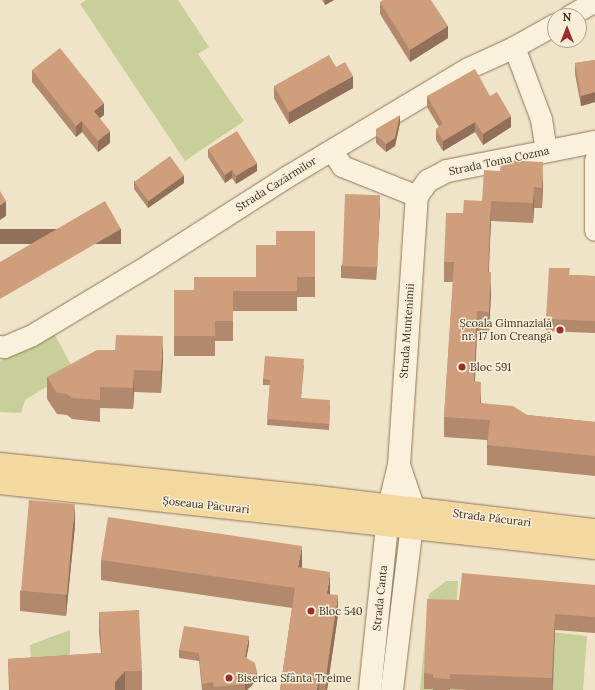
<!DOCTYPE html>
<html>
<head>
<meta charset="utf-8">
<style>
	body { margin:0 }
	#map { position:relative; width:595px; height:690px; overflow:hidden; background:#f0e4c8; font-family:Lora,serif }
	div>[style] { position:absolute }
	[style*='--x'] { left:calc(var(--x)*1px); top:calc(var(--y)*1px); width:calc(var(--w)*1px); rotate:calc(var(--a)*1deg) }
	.green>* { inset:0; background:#c9cf9b }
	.roads { filter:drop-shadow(0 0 1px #8d765c) drop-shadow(0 0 1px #8d765c) }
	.street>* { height:21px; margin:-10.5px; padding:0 10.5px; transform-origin:10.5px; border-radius:10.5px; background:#faf1dc }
	.secondary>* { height:22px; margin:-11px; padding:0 11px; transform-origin:11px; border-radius:11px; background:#faf1dc }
	.primary>* { height:22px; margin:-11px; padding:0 11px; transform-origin:11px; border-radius:11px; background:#f3d9a0 }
	.wall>* { inset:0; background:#b2896c }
	.shaded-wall>* { inset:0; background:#916f58; transform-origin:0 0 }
	.building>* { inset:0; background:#cf9f7d; transform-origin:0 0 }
	.dots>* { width:11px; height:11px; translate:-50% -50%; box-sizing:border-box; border:2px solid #f7eed8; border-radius:50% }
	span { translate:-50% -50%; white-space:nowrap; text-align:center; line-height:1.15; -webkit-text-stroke:3px #f7eed8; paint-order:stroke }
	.street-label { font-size:11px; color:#3d2e20 }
	.poi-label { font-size:11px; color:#3d2e20 }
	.right { translate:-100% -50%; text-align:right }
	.left { translate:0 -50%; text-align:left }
	.north { position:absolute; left:547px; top:8px; width:40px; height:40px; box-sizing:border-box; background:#f7eed8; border:1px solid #ada18e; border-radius:50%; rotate:0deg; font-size:11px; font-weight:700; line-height:16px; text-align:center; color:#3d2e20 }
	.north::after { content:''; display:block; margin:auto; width:14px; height:18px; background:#9e2a2b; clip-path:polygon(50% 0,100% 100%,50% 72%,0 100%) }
</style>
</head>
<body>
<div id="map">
	<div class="green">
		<i style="clip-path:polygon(86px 0,178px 0,209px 47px,198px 54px,244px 121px,185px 161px,80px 4px)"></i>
		<i style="clip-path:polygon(52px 330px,74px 370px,25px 400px,21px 413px,0 412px,0 361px)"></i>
		<i style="clip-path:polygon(446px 581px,458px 581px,456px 612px,535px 630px,587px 636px,583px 690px,420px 690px,429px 594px)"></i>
		<i style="clip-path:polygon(70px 630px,70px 671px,32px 673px,30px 645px)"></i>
	</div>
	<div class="roads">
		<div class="street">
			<i style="--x:569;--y:16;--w:30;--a:-30"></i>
			<i style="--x:514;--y:47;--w:77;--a:69.4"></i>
			<i style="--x:541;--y:119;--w:31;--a:81"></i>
			<i style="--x:332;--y:150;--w:19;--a:58"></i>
			<i style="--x:342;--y:166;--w:81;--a:21.8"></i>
			<i style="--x:595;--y:160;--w:70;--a:90"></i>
			<i style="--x:0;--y:346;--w:4;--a:14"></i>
			<i style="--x:4;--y:347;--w:30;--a:-23"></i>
			<i style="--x:32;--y:335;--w:138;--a:-31"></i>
			<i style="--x:150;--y:264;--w:161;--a:-32.6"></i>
			<i style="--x:286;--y:177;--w:212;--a:-30.9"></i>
			<i style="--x:468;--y:68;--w:51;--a:-24.5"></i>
			<i style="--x:514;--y:47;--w:47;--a:-29.3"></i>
		</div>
		<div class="secondary">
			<i style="--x:370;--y:690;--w:185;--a:-84.1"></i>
			<i style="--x:389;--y:506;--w:42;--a:-76.3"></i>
			<i style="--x:399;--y:465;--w:270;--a:-86.2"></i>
			<i style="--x:417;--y:196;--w:19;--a:-54"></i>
			<i style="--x:428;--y:181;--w:21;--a:-28"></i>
			<i style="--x:447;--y:171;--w:151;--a:-11.1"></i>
			<i style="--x:392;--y:690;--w:182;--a:-83.1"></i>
			<i style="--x:414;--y:509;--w:46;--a:-108.8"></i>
		</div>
		<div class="primary">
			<i style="--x:0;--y:464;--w:311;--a:5.9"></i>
			<i style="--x:309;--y:496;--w:288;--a:6.8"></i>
			<i style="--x:0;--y:483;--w:599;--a:6.23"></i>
		</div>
	</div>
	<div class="wall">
		<i style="clip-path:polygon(322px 0,334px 0,325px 5px)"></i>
		<i style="clip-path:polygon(380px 2px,448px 38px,410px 62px,380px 14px)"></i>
		<i style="clip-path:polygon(595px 60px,595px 102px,581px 106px,575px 74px,575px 63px)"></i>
		<i style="clip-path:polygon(32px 70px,104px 115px,99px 118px,110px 143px,98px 152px,82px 132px,76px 137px,32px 82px)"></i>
		<i style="clip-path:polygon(274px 86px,353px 88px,289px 124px,274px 98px)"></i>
		<i style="clip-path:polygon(427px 96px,490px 96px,511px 127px,483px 145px,475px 132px,443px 151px,436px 140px,436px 129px,439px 127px,427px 107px)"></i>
		<i style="clip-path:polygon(400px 123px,395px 146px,386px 152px,376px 143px,376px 129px)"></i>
		<i style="clip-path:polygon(208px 149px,257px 171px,236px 184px,232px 178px,225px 183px,208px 157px)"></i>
		<i style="clip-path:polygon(134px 181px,184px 183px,148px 208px,134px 189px)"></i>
		<i style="clip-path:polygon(543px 182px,542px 208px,534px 208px,533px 223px,491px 221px,488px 272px,491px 293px,489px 332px,477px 331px,475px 381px,481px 403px,527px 415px,595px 422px,595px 476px,487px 465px,487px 440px,444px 437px,444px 417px,453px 282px,444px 282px,444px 262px,463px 213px,482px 201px)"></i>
		<i style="clip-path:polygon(380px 207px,376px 280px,341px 278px,341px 266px)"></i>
		<i style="clip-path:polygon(315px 231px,315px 297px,297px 297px,297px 311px,233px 311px,233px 341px,215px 341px,215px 356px,174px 356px,174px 290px,194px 290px,256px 277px,276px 245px)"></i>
		<i style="clip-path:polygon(570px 275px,595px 276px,595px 333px,546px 331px,546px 319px)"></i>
		<i style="clip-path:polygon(163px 358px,161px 393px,134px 392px,133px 409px,100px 408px,100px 422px,72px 419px,67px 415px,57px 414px,47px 399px,47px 377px)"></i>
		<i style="clip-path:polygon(304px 365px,301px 398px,330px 405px,329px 430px,267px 425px,270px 385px,263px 385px,263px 379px)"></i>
		<i style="clip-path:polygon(75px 525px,66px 616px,20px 611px,20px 591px)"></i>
		<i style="clip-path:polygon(101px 560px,302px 566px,301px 568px,330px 592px,330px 594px,338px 615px,327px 690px,280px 690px,292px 608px,101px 580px)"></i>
		<i style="clip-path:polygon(595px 585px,595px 633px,555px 630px,553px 690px,468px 690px,450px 689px,450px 690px,433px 690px,433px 689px,424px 689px,424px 673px,459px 600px)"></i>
		<i style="clip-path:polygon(99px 612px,142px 671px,142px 690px,9px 690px,8px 659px,101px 653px,99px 633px)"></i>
		<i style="clip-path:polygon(249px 644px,246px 658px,257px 680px,247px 690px,202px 690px,199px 661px,179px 658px,179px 650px)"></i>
	</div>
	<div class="shaded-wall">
		<i style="clip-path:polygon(325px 0,334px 0,325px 5px)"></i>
		<i style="clip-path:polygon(448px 26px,448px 38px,410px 62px,410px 50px)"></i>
		<i style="clip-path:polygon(353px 76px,353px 88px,289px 124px,289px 112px)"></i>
		<i style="clip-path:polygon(595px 92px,595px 102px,581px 106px,581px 96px)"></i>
		<i style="clip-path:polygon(104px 103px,104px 115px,94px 123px,94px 111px)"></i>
		<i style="clip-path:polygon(400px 115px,400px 123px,395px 146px,386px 152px,386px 144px)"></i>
		<i style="clip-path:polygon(511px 116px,511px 127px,483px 145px,483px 134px)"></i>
		<i style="clip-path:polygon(82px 121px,82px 132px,76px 137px,76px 126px)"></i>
		<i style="clip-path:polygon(475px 122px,475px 132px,443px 151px,443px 141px)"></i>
		<i style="clip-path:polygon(110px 131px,110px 143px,98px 152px,98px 141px)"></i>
		<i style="clip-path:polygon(543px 162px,543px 182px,542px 208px,542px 188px)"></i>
		<i style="clip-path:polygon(257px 163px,257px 171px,236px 184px,236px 176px)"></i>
		<i style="clip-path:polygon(232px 170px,232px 178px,225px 183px,225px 175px)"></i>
		<i style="clip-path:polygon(184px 175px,184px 183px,148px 208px,148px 200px)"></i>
		<i style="clip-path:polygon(534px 187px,534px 208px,533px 223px,533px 203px)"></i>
		<i style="clip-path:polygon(380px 195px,380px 207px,376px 280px,376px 268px)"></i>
		<i style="clip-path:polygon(6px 201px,6px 216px,0 220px,0 205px)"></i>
		<i style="clip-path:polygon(491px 201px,491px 221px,488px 292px,488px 272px)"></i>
		<i style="left:121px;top:229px;width:15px;height:140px;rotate:90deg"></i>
		<i style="clip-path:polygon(491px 272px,491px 293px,489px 332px,489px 312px)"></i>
		<i style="clip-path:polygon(477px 311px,477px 331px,474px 401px,474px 381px)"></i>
		<i style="clip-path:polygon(163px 336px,163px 358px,161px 393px,161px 371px)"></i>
		<i style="clip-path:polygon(134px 370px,134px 392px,133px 409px,133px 388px)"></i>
		<i style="clip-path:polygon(481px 382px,481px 402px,480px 419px,480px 403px)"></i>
		<i style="clip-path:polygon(75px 504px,75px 525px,66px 616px,66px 596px)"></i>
		<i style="clip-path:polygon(302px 546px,302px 566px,298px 588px,298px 567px)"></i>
		<i style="clip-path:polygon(330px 572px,330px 592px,327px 614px,327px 594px)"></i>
		<i style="clip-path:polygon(338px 595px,338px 615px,327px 690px,326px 690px,326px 676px)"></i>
		<i style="clip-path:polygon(555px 614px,555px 630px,552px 690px,552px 678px)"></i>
		<i style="clip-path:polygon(249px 636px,249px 644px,245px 665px,245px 657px)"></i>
		<i style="clip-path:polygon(125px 671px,125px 690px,115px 690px,115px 682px)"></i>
		<i style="clip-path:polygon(257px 672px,257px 680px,247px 690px,245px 690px,245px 684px)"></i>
		<i style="clip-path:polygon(319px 675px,319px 690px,317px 690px)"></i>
	</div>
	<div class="building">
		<i style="clip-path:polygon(383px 0,431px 0,448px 26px,410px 50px,380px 2px)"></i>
		<i style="clip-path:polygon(60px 48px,104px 103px,94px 111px,110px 131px,98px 141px,82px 121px,76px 126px,32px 70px)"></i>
		<i style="clip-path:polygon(329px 55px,336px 67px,345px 62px,353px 76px,289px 112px,274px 86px)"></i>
		<i style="clip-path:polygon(595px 60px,595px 92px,581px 96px,575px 63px)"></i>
		<i style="clip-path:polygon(475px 69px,490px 96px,497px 92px,511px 116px,483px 134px,475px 122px,443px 141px,436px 129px,443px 124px,427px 96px)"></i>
		<i style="clip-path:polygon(400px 115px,395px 138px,386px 144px,376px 135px,376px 129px)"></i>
		<i style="clip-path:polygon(237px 131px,257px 163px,236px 176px,232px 170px,225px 175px,208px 149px)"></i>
		<i style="left:170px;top:156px;width:24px;height:44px;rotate:54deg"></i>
		<i style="clip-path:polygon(501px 160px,543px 162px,542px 188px,534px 187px,533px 203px,491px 201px,488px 272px,491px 272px,489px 312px,477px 311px,474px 381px,481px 382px,480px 403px,513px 406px,527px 415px,595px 422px,595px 456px,487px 445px,490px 420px,444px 417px,454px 262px,444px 262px,446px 213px,463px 213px,464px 200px,482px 201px,484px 170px,500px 171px)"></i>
		<i style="clip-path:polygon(0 191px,6px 201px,0 205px)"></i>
		<i style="left:345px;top:194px;width:35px;height:72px;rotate:2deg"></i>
		<i style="clip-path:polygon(105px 201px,121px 229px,0 299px,0 262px)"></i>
		<i style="clip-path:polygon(276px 231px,315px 231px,315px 277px,297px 277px,297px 291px,233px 291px,233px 321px,215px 321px,215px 336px,174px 336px,174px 290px,194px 290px,194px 277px,256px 277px,256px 245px,276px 245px)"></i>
		<i style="clip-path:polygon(549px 268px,570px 268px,569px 275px,595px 276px,595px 321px,546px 319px)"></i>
		<i style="clip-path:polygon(116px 335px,163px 336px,161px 371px,134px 370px,133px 388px,100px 387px,100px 400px,72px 398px,67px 394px,57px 393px,47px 377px,97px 350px,115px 350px)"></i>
		<i style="clip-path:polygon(265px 356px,304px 359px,301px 398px,330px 400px,329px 424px,267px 419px,270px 380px,263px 379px)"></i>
		<i style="left:29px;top:500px;width:46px;height:91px;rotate:5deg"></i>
		<i style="clip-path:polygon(108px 517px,302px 546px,298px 567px,330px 572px,327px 594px,338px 595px,326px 676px,319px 675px,317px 690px,280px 690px,295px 588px,101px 560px)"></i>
		<i style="clip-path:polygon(462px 573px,595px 585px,595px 617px,555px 614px,552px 678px,450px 674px,450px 679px,433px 678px,433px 674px,424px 673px,427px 599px,459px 600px)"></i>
		<i style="clip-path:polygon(139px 610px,142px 671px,125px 671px,115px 682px,115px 690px,10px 690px,8px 659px,102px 653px,99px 612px)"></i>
		<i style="clip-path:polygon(184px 626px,249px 636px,245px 657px,255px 663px,257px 672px,245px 684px,214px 687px,213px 682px,202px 684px,199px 653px,179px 650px)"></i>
	</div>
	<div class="dots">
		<i style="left:560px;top:330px;background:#9e2a2b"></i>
		<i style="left:462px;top:367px;background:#9e2a2b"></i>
		<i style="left:311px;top:611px;background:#9e2a2b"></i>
		<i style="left:229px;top:678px;background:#9e2a2b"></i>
	</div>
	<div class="street-label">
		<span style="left:499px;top:161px;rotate:-12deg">Strada Toma Cozma</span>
		<span style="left:276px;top:184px;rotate:-32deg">Strada Cazărmilor</span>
		<span style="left:407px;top:331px;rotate:-86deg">Strada Muntenimii</span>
		<span style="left:206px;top:505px;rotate:6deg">Șoseaua Păcurari</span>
		<span style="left:492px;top:518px;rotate:7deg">Strada Păcurari</span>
		<span style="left:380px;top:598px;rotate:-84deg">Strada Canta</span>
	</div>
	<div class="poi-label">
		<span class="right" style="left:552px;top:330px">Școala Gimnazială<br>nr. 17 Ion Creangă</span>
		<span class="left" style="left:470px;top:367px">Bloc 591</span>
		<span class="left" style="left:319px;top:611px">Bloc 540</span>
		<span class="left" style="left:237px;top:678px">Biserica Sfânta Treime</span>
	</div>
	<div class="north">N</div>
</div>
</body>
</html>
